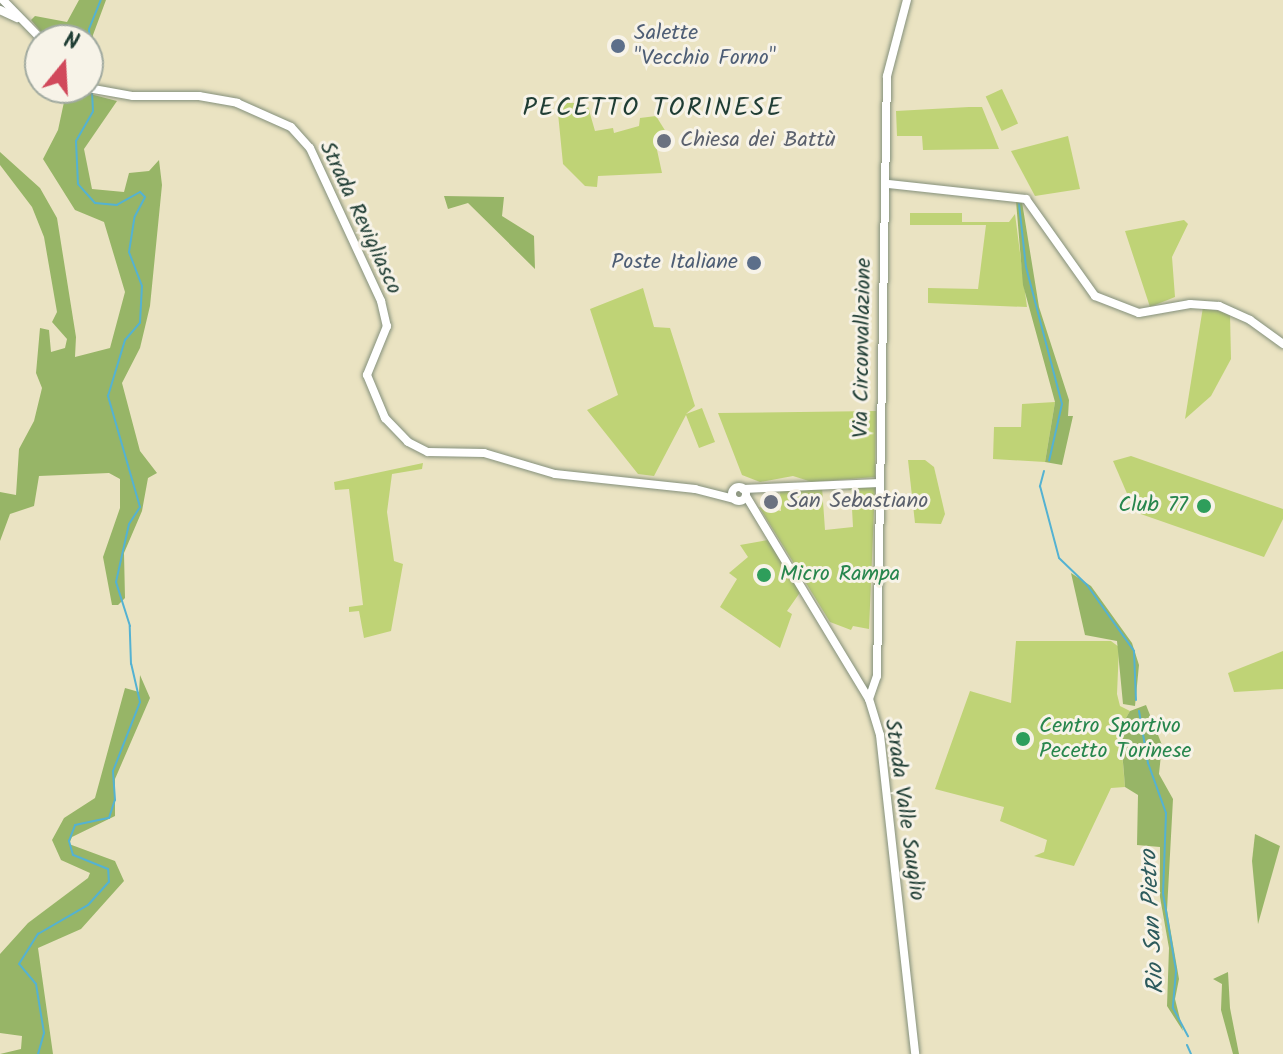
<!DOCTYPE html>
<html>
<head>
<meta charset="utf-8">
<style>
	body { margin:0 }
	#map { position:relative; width:1283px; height:1054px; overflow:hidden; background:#eae3c2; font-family:Kalam,sans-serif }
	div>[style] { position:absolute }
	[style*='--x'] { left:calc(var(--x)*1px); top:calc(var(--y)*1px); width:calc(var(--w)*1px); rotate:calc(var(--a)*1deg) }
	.green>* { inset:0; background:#bfd376; transform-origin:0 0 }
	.forest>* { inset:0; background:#97b567 }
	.stream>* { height:2px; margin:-1px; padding:0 1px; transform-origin:1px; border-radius:1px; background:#54b2d2 }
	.roads { filter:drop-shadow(0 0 2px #84907b) drop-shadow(0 0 2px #84907b) }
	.secondary>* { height:8px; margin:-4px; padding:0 4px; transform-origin:4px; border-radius:4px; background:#fff }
	.secondary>.ring { margin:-4px; padding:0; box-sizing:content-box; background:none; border:8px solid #fff; border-radius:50% }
	.dots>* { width:22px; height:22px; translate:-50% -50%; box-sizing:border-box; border:4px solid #f7f3e8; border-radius:50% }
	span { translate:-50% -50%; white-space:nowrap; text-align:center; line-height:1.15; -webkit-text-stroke:6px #f7f3e8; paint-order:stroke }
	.service-label { font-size:22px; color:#4e5e75 }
	.left { translate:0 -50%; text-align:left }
	.right { translate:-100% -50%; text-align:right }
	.worship-label { font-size:22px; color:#5b616d }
	.street-label { font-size:22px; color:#1f3d34 }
	.leisure-label { font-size:22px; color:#27864d }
	.water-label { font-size:24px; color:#2c5a5c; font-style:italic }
	.quarter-label { font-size:26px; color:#1f3d34; letter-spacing:2px }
	.north { position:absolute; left:24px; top:24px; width:80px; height:80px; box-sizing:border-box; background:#f7f3e8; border:2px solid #a1aaa0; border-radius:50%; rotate:18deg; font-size:22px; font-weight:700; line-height:32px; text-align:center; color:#1f3d34 }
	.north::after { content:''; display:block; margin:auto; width:28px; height:36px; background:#d1495b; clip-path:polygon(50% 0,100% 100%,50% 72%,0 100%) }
</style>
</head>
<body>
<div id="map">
	<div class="green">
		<i style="left:1002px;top:89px;width:38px;height:18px;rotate:65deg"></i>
		<i style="clip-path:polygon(557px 103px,587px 103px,595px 131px,613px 128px,614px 133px,639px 126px,640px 118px,656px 116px,666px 132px,654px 136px,662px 173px,598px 176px,597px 187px,585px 186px,563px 164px)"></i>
		<i style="clip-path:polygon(969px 107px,982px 107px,999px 149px,923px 150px,922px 136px,897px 136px,896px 111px)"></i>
		<i style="clip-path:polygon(1068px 136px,1080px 189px,1035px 196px,1011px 151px)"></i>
		<i style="clip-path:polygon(910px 213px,962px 213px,962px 222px,1009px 222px,1015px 214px,1027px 307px,928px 303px,928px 288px,978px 289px,986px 225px,910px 225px)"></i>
		<i style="clip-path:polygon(1184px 220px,1188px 224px,1172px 257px,1175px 297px,1150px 307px,1125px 231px)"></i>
		<i style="clip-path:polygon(643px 288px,654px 327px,670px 328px,695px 406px,686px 414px,702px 408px,715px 442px,699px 448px,686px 415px,654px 476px,638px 474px,587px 410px,618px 395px,590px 309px)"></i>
		<i style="clip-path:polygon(1203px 307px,1230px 314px,1231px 359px,1211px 396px,1185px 419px)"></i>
		<i style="clip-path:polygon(1055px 402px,1045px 462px,993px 459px,994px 427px,1021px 427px,1022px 404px)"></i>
		<i style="clip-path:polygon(876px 411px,875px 477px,812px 482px,793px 476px,760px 482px,742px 475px,718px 413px)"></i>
		<i style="clip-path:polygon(1131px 456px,1283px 509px,1283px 519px,1264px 557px,1135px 512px,1113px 461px)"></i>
		<i style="clip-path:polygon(908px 460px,925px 460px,934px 467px,945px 514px,941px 524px,915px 523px)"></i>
		<i style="clip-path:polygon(423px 463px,422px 469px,392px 474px,387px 512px,394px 561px,403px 564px,391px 631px,364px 638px,359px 611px,349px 612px,349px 607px,363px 605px,349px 489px,335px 490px,334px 482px)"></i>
		<i style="clip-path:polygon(822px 487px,825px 530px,853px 527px,851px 490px,840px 487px,875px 487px,869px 629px,853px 626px,851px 630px,830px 622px,759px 507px,781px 511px,780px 490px)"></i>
		<i style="clip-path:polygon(768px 540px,801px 591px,787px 611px,792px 614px,780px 648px,720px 607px,737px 579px,729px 573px,748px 557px,740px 545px)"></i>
		<i style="clip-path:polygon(1016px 641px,1111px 641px,1119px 647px,1117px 694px,1120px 706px,1130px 711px,1120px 728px,1125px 787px,1111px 788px,1074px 866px,1034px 856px,1044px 852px,1047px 840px,1000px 821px,1004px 807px,935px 789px,970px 691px,1011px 703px)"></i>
		<i style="clip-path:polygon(1283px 651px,1283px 689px,1234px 692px,1228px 673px)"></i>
	</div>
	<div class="forest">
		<i style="clip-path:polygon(79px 0,106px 0,93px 35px,96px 85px,88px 82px,88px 40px,48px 40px,31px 20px,35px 16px,67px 22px)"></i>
		<i style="clip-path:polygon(67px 88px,117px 101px,84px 149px,92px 189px,124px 192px,129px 173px,149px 171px,159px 160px,162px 185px,150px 306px,140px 348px,122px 383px,140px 451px,157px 473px,148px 478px,142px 511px,124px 553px,125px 598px,118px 605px,112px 605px,103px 557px,120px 508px,120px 479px,109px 473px,39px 476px,34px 506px,10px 514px,0 541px,0 492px,16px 495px,19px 449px,34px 421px,42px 388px,36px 373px,40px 328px,49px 330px,51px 352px,65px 348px,67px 339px,52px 322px,57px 312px,44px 237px,32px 207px,0 165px,0 152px,40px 188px,57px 218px,76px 337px,75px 357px,110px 348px,125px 292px,104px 222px,75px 210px,43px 159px,58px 130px)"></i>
		<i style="clip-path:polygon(444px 196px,504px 197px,502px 216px,534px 236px,535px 269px,468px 203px,448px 209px)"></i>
		<i style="clip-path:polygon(1016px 201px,1022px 202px,1039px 307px,1069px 400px,1068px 416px,1073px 416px,1062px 465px,1045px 462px,1055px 402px,1023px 285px)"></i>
		<i style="clip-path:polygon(1071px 573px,1091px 586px,1132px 643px,1139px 665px,1135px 706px,1123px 704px,1117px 641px,1085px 635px)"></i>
		<i style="clip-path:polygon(140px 675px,150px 698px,115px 779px,115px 816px,72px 837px,69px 844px,115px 861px,124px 881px,81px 929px,38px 948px,53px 1054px,0 1054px,21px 1049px,22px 1036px,0 1033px,0 954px,28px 923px,88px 878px,90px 873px,61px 860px,52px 840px,64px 818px,95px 798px,125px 688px,139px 692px)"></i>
		<i style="clip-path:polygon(1146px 705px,1162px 745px,1159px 774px,1173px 799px,1167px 910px,1179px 979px,1175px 999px,1183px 1031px,1167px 1006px,1169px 948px,1160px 897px,1160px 847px,1137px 845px,1138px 795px,1125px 787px,1124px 774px,1120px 728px,1130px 711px)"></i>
		<i style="clip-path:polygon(1255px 834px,1280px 846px,1258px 924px,1252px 861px)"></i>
		<i style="clip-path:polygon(1228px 972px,1230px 1008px,1239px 1054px,1233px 1054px,1221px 1010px,1222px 984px,1213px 979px)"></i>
	</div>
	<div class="stream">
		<i style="--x:92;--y:84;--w:55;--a:-93.1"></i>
		<i style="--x:89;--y:29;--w:31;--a:-68"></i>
		<i style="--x:1019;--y:204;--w:63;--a:83.7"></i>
		<i style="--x:1026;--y:267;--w:142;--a:75.3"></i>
		<i style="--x:1062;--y:404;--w:58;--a:102.8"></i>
		<i style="--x:1044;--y:471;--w:16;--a:105"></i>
		<i style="--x:1040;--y:486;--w:74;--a:75.2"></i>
		<i style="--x:1059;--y:558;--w:39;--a:44"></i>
		<i style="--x:1087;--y:585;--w:81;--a:54.5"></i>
		<i style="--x:1134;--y:651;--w:49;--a:87.7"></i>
		<i style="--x:1139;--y:711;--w:53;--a:80.2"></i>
		<i style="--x:1148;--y:763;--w:53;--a:70.2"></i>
		<i style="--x:1166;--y:813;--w:80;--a:92.1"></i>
		<i style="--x:1163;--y:893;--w:79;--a:80.5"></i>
		<i style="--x:1176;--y:971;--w:37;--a:95"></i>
		<i style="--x:1173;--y:1008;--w:32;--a:62"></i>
		<i style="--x:1187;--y:1045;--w:10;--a:66"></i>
		<i style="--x:38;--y:1054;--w:22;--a:-74"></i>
		<i style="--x:44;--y:1033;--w:50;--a:-99.3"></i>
		<i style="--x:36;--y:984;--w:26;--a:-130"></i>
		<i style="--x:19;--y:964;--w:36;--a:-58"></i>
		<i style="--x:38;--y:934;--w:58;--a:-30.1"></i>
		<i style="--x:88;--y:905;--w:31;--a:-48"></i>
		<i style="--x:109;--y:882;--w:13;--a:-94"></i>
		<i style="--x:108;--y:869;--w:38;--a:-158"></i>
		<i style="--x:73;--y:855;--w:15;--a:-106"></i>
		<i style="--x:69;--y:841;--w:17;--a:-69"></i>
		<i style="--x:75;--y:825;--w:35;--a:-12"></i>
		<i style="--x:109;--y:818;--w:19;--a:-72"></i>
		<i style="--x:115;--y:800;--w:29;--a:-94"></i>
		<i style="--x:113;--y:771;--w:74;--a:-68.6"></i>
		<i style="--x:140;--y:702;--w:39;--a:-103"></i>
		<i style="--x:131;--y:664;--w:38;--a:-92"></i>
		<i style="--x:130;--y:626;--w:46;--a:-107.7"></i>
		<i style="--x:116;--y:582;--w:59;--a:-77.4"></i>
		<i style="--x:129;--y:524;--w:20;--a:-57"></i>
		<i style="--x:140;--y:507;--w:116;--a:-106.1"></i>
		<i style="--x:108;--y:396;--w:59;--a:-73.1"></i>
		<i style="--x:125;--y:340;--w:23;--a:-49"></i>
		<i style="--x:140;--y:323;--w:37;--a:-87"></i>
		<i style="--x:142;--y:286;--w:36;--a:-111"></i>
		<i style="--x:129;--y:252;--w:36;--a:-81"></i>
		<i style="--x:135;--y:216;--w:21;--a:-62"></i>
		<i style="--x:145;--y:197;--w:7;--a:-135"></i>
		<i style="--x:140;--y:192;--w:26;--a:151"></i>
		<i style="--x:117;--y:205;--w:22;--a:-175"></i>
		<i style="--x:95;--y:203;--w:25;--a:-132"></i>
		<i style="--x:78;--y:184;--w:43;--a:-92.7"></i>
		<i style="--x:76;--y:141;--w:34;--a:-60"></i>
		<i style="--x:93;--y:111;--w:20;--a:-93"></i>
	</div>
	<div class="roads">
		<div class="secondary">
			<i style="--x:3;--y:0;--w:56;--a:45.7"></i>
			<i style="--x:0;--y:10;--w:19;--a:25"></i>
			<i style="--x:88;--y:88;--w:46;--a:10.1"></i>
			<i style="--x:133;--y:96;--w:66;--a:0"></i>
			<i style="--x:199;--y:96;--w:39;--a:10"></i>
			<i style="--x:237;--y:103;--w:59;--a:24"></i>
			<i style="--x:291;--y:127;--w:28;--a:48"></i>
			<i style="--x:310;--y:148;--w:169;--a:65.1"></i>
			<i style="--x:381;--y:301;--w:26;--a:77"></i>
			<i style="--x:387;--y:326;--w:53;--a:112.2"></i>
			<i style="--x:367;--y:375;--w:47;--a:67.3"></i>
			<i style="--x:385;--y:418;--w:33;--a:46"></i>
			<i style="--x:408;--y:442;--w:22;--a:27"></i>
			<i style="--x:428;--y:452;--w:56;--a:1"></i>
			<i style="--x:484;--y:453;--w:74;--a:16.5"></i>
			<i style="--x:555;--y:474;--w:141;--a:6.1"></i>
			<i style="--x:695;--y:489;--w:40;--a:14.4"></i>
			<i style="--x:888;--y:184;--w:139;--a:6.2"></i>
			<i style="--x:1026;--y:199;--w:119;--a:54.6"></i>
			<i style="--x:1095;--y:296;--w:47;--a:21.1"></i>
			<i style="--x:1139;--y:313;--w:52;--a:-10"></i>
			<i style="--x:1190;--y:304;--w:29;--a:4"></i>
			<i style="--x:1219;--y:306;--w:34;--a:24"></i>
			<i style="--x:1250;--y:320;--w:41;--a:36"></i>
			<i class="ring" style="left:732px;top:487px;width:6px;height:6px"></i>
			<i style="--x:743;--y:489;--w:136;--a:-2.5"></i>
			<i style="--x:746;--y:496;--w:237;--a:58.8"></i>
			<i style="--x:869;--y:699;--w:38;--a:73"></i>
			<i style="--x:880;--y:735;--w:321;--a:83.7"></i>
			<i style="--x:869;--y:699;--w:24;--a:-71"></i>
			<i style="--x:877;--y:676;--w:600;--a:-89.05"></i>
			<i style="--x:887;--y:76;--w:79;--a:-75.3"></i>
		</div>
	</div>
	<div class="dots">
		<i style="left:618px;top:46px;background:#5c6f8a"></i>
		<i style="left:664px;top:141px;background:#6b7280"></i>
		<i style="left:754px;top:263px;background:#5c6f8a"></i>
		<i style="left:771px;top:502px;background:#6b7280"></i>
		<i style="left:1204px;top:506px;background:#2e9e5b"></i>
		<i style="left:764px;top:575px;background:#2e9e5b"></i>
		<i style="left:1023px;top:739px;background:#2e9e5b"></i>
	</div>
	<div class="service-label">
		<span class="left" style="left:634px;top:46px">Salette<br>"Vecchio Forno"</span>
		<span class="right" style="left:738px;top:263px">Poste Italiane</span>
	</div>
	<div class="worship-label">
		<span class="left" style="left:680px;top:141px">Chiesa dei Battù</span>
		<span class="left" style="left:787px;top:502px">San Sebastiano</span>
	</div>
	<div class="street-label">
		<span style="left:360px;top:218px;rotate:65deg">Strada Revigliasco</span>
		<span style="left:863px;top:348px;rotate:-89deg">Via Circonvallazione</span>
		<span style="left:904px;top:810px;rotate:82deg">Strada Valle Sauglio</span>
	</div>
	<div class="leisure-label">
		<span class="right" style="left:1188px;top:506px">Club 77</span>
		<span class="left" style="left:780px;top:575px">Micro Rampa</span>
		<span class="left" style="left:1039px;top:739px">Centro Sportivo<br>Pecetto Torinese</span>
	</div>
	<div class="water-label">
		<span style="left:1153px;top:922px;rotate:-93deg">Rio San Pietro</span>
	</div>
	<div class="quarter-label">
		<span style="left:653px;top:109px">PECETTO TORINESE</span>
	</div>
	<div class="north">N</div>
</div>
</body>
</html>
